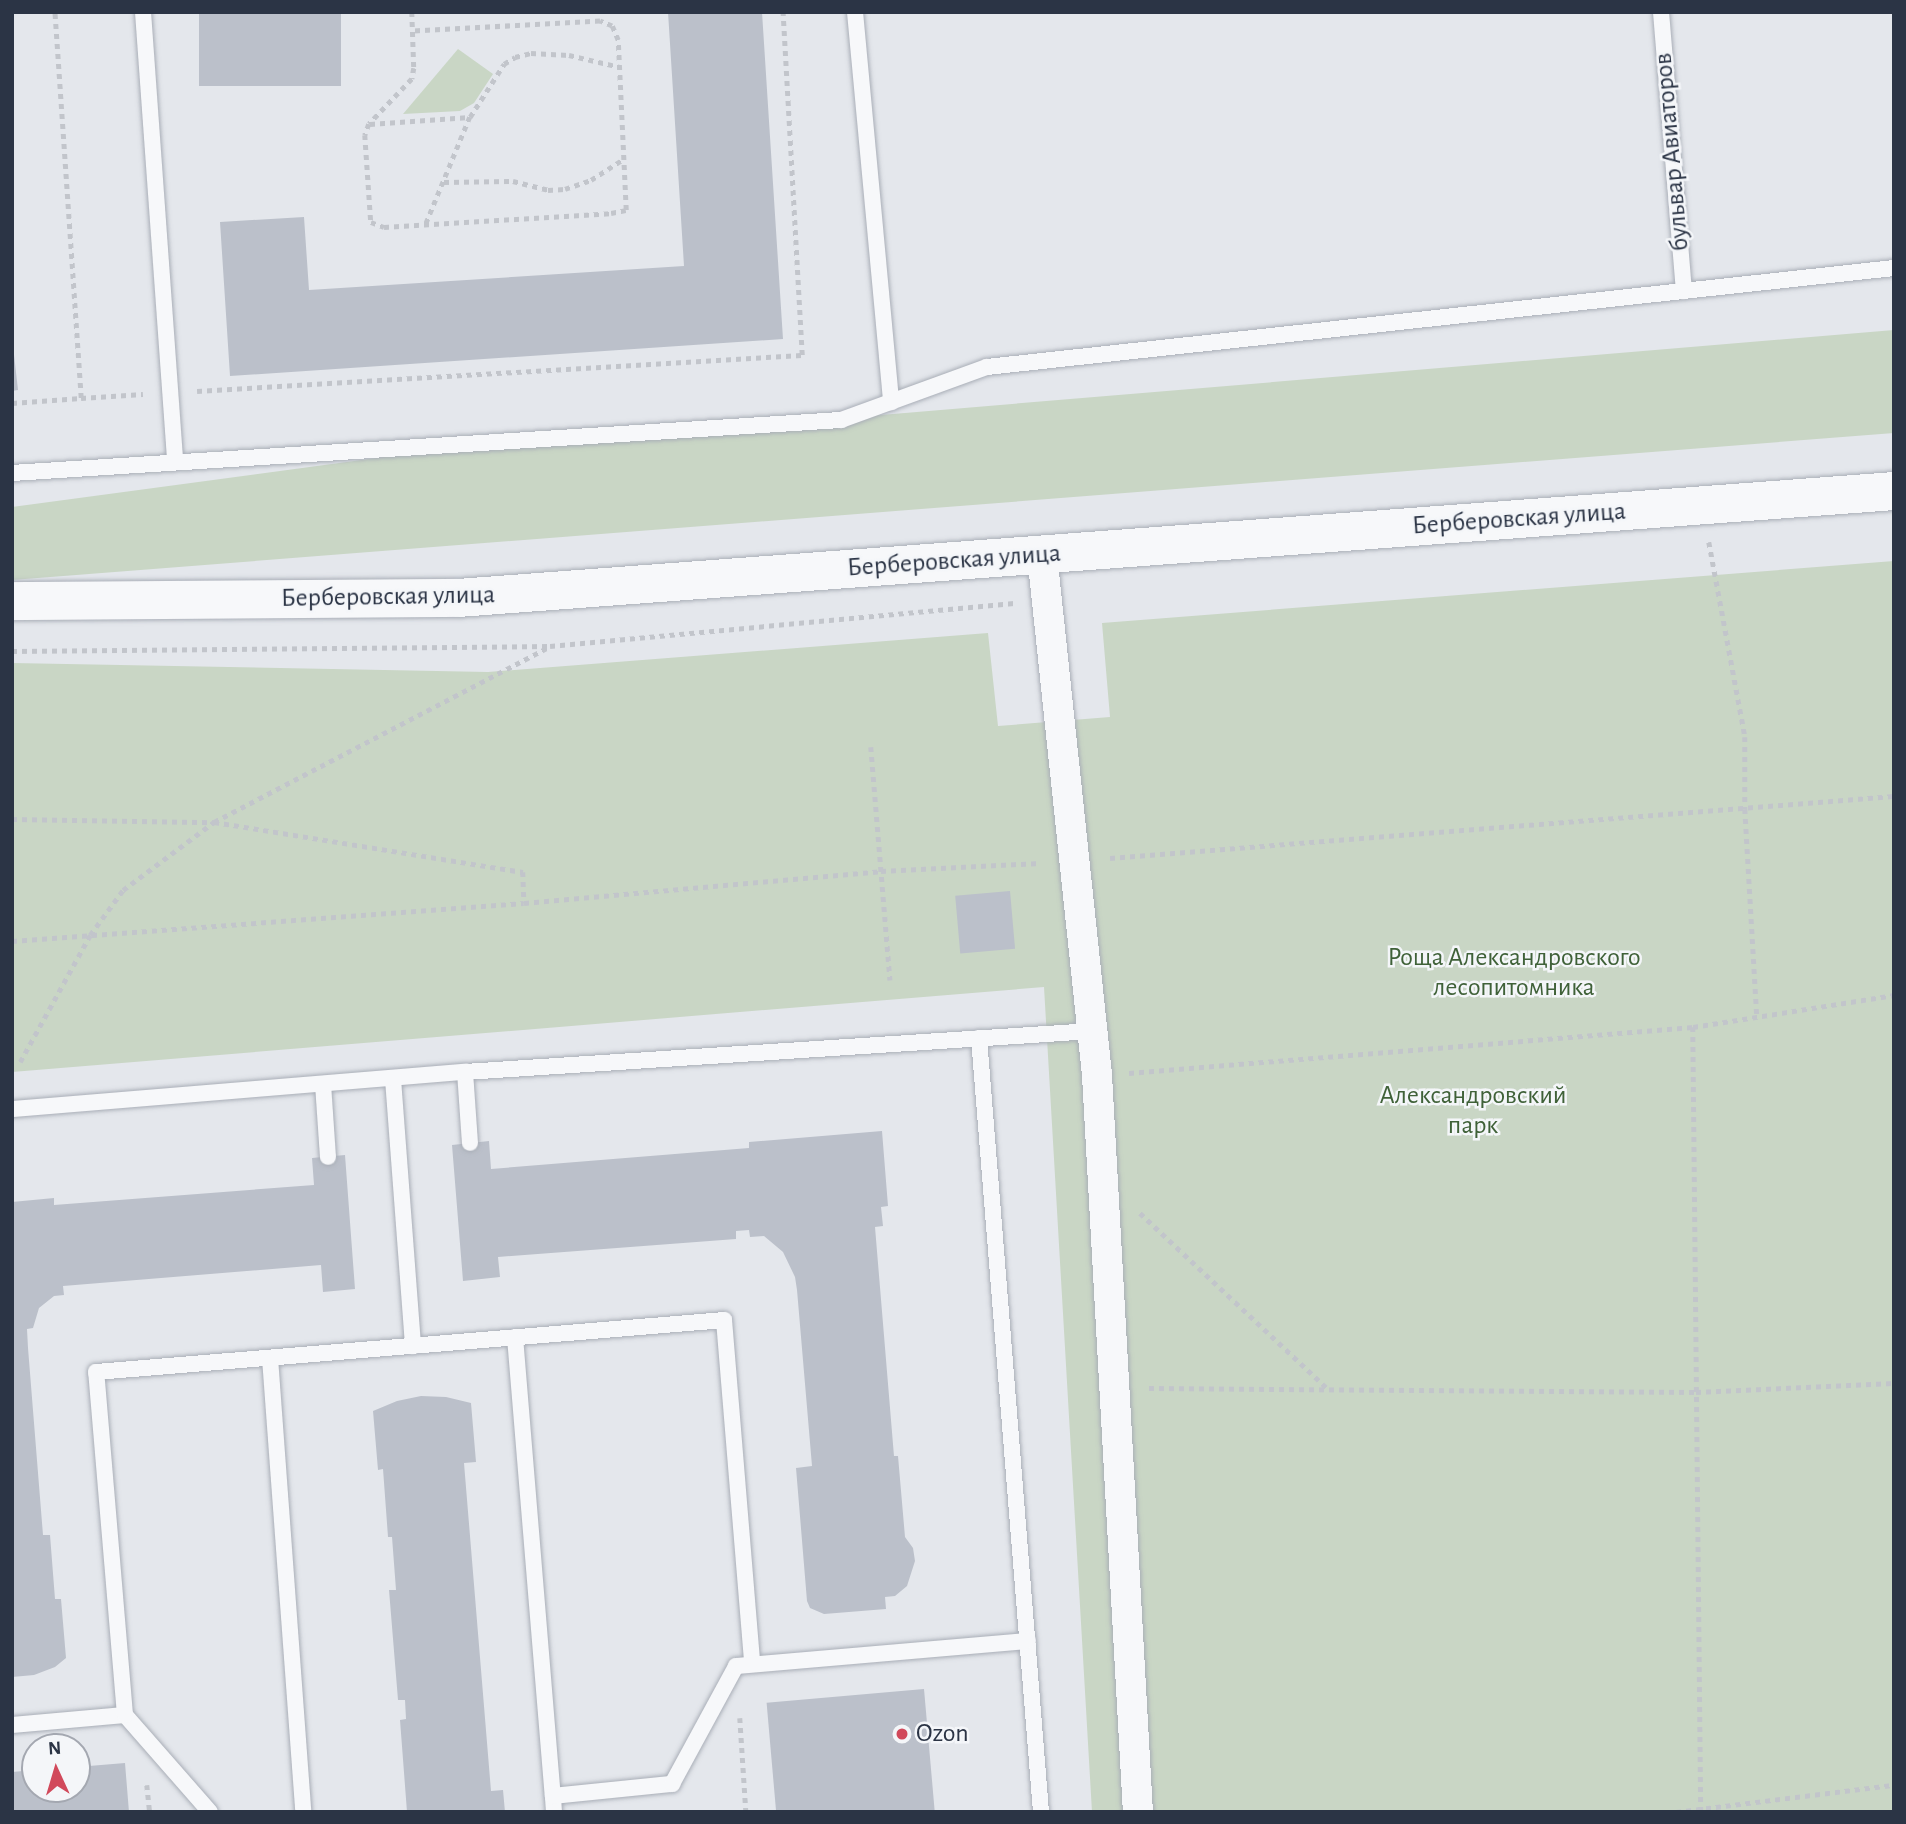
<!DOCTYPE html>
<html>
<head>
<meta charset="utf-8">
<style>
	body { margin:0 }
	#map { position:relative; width:1906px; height:1824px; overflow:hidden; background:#e4e7ec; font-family:"Alegreya Sans",sans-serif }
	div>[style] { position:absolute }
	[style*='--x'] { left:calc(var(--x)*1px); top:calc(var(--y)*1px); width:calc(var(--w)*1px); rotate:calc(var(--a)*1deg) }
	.green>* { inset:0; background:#c9d6c5 }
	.building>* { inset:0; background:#bbc0ca; transform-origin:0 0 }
	.path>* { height:4.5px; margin-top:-2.25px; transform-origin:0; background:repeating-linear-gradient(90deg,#c2c5cb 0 5px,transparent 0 10px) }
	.roads { filter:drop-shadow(0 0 2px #a9aeb7) drop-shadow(0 0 2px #a9aeb7) }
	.service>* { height:16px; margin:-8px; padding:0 8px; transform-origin:8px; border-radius:8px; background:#f7f8fa }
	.minor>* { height:30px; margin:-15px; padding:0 15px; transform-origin:15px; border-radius:15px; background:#f7f8fa }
	.tertiary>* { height:38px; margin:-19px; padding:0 19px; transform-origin:19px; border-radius:19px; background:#f7f8fa }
	.dots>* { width:19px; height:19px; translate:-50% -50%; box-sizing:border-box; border:4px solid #f4f6f9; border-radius:50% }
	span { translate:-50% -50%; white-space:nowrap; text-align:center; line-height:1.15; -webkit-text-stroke:5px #f4f6f9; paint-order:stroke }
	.street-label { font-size:26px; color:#2b3445 }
	.park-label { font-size:26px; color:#3f6138 }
	.poi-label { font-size:26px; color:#2b3445 }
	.left { translate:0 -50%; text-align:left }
	.frame { position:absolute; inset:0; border:14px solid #2b3445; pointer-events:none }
	.north { position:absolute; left:21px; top:1733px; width:70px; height:70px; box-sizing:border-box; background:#f4f6f9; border:2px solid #a4a8b1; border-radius:50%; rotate:356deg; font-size:19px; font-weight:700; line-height:28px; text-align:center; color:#2b3445 }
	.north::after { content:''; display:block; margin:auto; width:24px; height:32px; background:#d1495b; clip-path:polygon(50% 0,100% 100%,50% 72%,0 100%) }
</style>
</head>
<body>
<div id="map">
	<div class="green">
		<i style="clip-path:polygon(458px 49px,493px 74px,474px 103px,460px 111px,403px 114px)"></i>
		<i style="clip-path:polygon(1894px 330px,1894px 433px,12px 580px,12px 507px,391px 456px)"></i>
		<i style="clip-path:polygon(1894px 561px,1894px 1812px,1092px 1812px,1044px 987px,12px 1072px,12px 663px,488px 672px,988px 633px,998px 726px,1110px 717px,1102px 623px)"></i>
	</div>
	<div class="building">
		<i style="left:199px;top:12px;width:142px;height:74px"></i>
		<i style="clip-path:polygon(668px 12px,762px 12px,783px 339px,230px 376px,220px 222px,304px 217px,309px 290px,684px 266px)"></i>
		<i style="clip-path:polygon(12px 337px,18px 390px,12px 391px)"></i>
		<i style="left:1010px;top:891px;width:58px;height:55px;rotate:85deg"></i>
		<i style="clip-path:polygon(882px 1131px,888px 1206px,881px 1207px,883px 1226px,875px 1227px,894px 1456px,898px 1456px,905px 1537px,913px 1548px,915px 1561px,907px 1586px,895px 1596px,885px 1597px,886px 1609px,824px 1614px,810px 1608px,807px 1601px,796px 1468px,812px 1466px,797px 1290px,795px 1277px,783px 1252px,764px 1236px,750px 1237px,749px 1230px,736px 1231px,736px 1239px,498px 1257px,500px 1277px,463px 1281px,452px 1145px,489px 1141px,491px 1169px,749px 1148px,749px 1142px)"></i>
		<i style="clip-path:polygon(345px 1155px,355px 1289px,323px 1292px,321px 1265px,63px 1286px,64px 1295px,54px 1296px,39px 1308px,33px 1328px,27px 1329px,28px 1348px,43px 1535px,50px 1535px,55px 1599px,61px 1599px,66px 1658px,55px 1667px,34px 1675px,12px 1677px,12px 1202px,54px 1198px,54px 1205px,314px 1185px,312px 1158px)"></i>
		<i style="clip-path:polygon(421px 1396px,446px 1397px,471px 1403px,476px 1462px,464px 1463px,491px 1791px,503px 1790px,505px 1812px,407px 1812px,400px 1720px,406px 1719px,405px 1700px,398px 1700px,389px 1590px,396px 1590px,392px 1537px,388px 1537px,383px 1469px,378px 1470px,373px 1411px,397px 1401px)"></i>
		<i style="left:924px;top:1689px;width:123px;height:158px;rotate:85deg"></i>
		<i style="clip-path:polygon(125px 1763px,129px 1812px,12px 1812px,12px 1772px,35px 1770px,35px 1789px,77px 1789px,77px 1767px)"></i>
	</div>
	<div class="path">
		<i style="--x:412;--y:12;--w:56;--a:88"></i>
		<i style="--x:414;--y:68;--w:11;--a:100"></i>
		<i style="--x:412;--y:79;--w:62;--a:133.7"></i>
		<i style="--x:369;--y:124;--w:12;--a:110"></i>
		<i style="--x:365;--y:135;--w:87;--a:86.1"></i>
		<i style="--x:371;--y:222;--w:14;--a:21"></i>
		<i style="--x:384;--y:227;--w:227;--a:-3.5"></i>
		<i style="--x:611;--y:213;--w:15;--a:-11"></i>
		<i style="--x:626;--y:210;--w:170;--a:-92.7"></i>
		<i style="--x:618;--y:40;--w:15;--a:-113"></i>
		<i style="--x:612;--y:26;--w:13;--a:-157"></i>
		<i style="--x:600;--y:21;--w:187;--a:176.9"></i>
		<i style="--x:470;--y:117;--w:63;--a:-57.3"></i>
		<i style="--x:504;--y:64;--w:13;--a:-32"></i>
		<i style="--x:515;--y:57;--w:16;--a:-14"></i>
		<i style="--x:531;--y:53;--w:38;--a:3"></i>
		<i style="--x:569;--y:55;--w:52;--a:13.2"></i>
		<i style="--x:370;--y:124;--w:100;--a:-4"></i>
		<i style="--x:470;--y:117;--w:116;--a:112.4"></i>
		<i style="--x:444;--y:182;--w:69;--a:-0.8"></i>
		<i style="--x:513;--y:181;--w:36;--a:14"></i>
		<i style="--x:548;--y:190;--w:17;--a:-3"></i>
		<i style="--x:565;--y:189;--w:28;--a:-19"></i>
		<i style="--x:591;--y:180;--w:40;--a:-32.9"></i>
		<i style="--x:197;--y:391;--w:606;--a:-3.41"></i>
		<i style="--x:802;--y:355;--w:344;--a:-93.2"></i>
		<i style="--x:81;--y:398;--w:62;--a:-3.7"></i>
		<i style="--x:12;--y:403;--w:69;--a:-4.1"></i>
		<i style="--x:81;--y:398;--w:387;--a:-93.9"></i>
		<i style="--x:1709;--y:542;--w:198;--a:79.5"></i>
		<i style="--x:1745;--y:737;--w:72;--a:90"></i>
		<i style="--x:1745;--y:809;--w:208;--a:86.7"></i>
		<i style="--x:12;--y:651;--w:538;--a:-0.53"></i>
		<i style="--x:550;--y:646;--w:466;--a:-5.3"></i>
		<i style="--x:871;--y:747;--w:234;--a:85.3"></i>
		<i style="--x:12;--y:819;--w:202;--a:0.9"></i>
		<i style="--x:214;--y:822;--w:313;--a:9.2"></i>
		<i style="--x:523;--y:872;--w:31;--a:88"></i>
		<i style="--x:1110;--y:858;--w:786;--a:-4.52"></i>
		<i style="--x:12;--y:941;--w:513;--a:-4.24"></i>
		<i style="--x:524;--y:903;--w:358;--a:-5.1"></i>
		<i style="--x:881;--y:871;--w:160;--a:-2.9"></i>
		<i style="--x:1693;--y:1027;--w:785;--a:89.42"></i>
		<i style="--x:20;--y:1062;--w:145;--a:-61.1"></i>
		<i style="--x:90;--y:935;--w:56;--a:-53.7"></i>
		<i style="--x:123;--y:890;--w:114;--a:-36.8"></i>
		<i style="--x:214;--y:822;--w:378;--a:-27.6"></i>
		<i style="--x:1129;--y:1073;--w:566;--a:-4.66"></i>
		<i style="--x:1693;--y:1027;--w:204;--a:-9"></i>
		<i style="--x:1140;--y:1213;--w:258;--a:43.1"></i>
		<i style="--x:1149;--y:1388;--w:547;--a:0.42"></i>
		<i style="--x:1696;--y:1392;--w:198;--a:-2.6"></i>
		<i style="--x:740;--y:1718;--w:94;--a:86.3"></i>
		<i style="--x:147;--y:1785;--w:27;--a:84"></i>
		<i style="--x:1676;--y:1812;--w:220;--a:-7.1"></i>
	</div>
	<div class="roads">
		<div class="service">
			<i style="--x:143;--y:12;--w:451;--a:85.9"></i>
			<i style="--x:855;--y:12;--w:392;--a:84.7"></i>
			<i style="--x:1661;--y:12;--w:280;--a:85.3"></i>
			<i style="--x:12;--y:473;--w:831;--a:-3.66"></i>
			<i style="--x:841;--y:420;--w:155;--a:-20"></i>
			<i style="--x:987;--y:367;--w:912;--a:-6.23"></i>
			<i style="--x:979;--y:1038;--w:776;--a:85.42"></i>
			<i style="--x:465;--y:1072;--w:71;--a:86"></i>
			<i style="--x:393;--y:1079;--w:268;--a:85.7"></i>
			<i style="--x:323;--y:1084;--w:73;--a:86.1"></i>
			<i style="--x:12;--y:1109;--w:455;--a:-4.7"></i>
			<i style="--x:465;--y:1072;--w:629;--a:-3.74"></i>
			<i style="--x:515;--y:1337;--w:461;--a:85.3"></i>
			<i style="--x:270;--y:1358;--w:455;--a:85.8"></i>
			<i style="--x:12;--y:1725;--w:113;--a:-5.1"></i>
			<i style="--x:210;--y:1812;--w:129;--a:-131.2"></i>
			<i style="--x:125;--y:1715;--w:344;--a:-94.8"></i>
			<i style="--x:96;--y:1372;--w:630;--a:-4.73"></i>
			<i style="--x:724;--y:1320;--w:345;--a:85.3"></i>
			<i style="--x:554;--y:1812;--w:16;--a:-94"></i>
			<i style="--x:553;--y:1796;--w:120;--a:-5.8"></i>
			<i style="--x:672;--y:1784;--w:134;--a:-61.5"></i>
			<i style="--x:736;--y:1666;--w:293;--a:-4.9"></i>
		</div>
		<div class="minor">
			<i style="--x:1042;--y:554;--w:524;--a:83.97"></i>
			<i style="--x:1097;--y:1075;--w:738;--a:86.82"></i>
		</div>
		<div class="tertiary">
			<i style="--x:12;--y:601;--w:446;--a:-0.4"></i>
			<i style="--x:458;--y:598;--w:1440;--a:-4.26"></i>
		</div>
	</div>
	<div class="dots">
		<i style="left:902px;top:1734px;background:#d1495b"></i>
	</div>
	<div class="street-label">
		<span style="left:1672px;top:152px;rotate:-95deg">бульвар Авиаторов</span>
		<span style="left:1519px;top:519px;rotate:-4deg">Берберовская улица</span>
		<span style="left:954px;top:561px;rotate:-4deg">Берберовская улица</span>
		<span style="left:388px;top:597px;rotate:-1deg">Берберовская улица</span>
	</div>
	<div class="park-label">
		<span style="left:1514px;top:973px">Роща Александровского<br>лесопитомника</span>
		<span style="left:1473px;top:1111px">Александровский<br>парк</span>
	</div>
	<div class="poi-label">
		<span class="left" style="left:916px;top:1734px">Ozon</span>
	</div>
	<div class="frame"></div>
	<div class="north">N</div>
</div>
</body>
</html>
